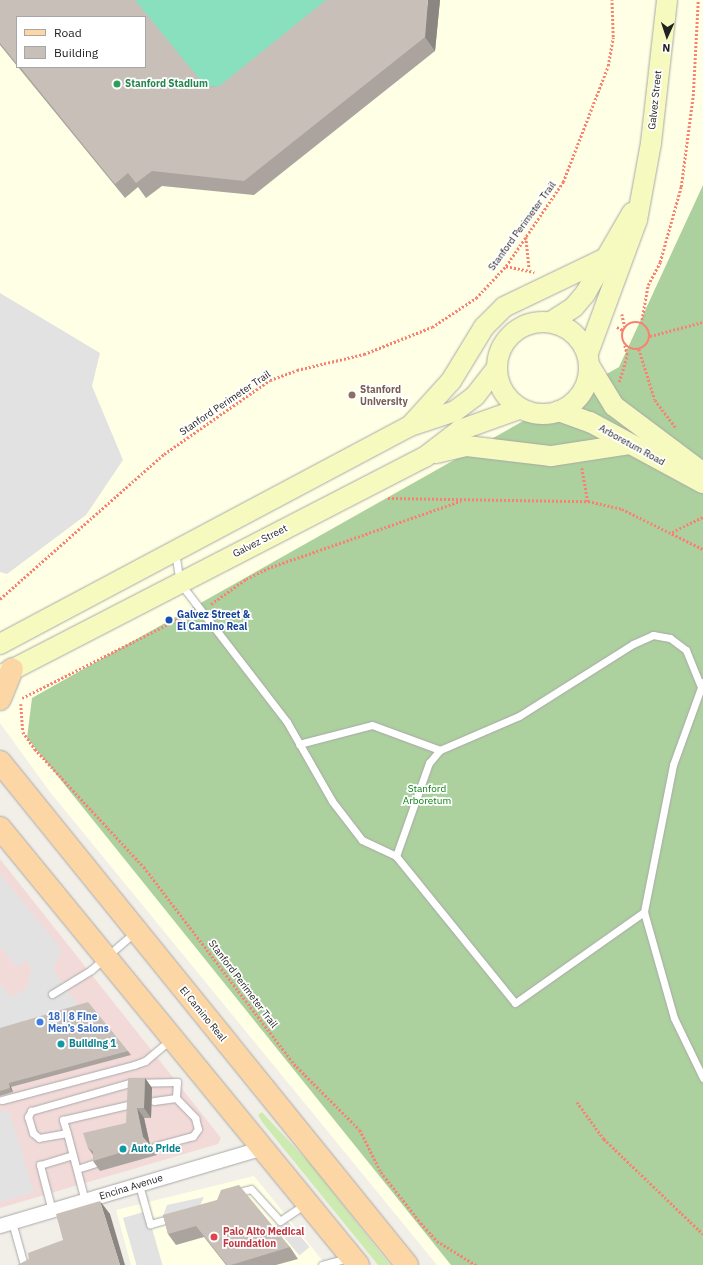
<!DOCTYPE html>
<html>
<head>
<meta charset="utf-8">
<style>
	body { margin:0 }
	#map { position:relative; width:703px; height:1265px; overflow:hidden; background:#f2efe9; font-family:"IBM Plex Sans",sans-serif }
	div>[style] { position:absolute }
	[style*='--x'] { left:calc(var(--x)*1px); top:calc(var(--y)*1px); width:calc(var(--w)*1px); rotate:calc(var(--a)*1deg) }
	.commercial>* { inset:0; background:#f2dad9 }
	.education>* { inset:0; background:#ffffe5 }
	.grass>* { inset:0; background:#cdebb0 }
	.forest>* { inset:0; background:#add19e }
	.pitch>* { inset:0; background:#88e0be }
	.parking>* { inset:0; background:#e2e2e2; transform-origin:0 0 }
	.path>* { height:2.5px; margin-top:-1.25px; transform-origin:0; background:repeating-linear-gradient(90deg,#fa8072 0 2px,transparent 0 4px) }
	.path>.ring { margin:-1.25px; padding:0; box-sizing:content-box; background:none; border:2.5px solid #fa8072; border-radius:50% }
	.roads { filter:drop-shadow(0 0 1px #a9a9a9) drop-shadow(0 0 1px #a9a9a9) }
	.lane>* { height:7px; margin:-3.5px; padding:0 3.5px; transform-origin:3.5px; border-radius:3.5px; background:#fff }
	.street>* { height:14px; margin:-7px; padding:0 7px; transform-origin:7px; border-radius:7px; background:#fff }
	.secondary>* { height:20px; margin:-10px; padding:0 10px; transform-origin:10px; border-radius:10px; background:#f7fabf }
	.secondary>.ring { margin:-10px; padding:0; box-sizing:content-box; background:none; border:20px solid #f7fabf; border-radius:50% }
	.primary>* { height:22px; margin:-11px; padding:0 11px; transform-origin:11px; border-radius:11px; background:#fcd6a4 }
	.wall>* { inset:0; background:#aba49e }
	.shaded-wall>* { inset:0; background:#8b8681 }
	.building>* { inset:0; background:#c7bfb8 }
	.dots>* { width:11px; height:11px; translate:-50% -50%; box-sizing:border-box; border:2px solid #fff; border-radius:50% }
	span { translate:-50% -50%; white-space:nowrap; text-align:center; line-height:1.15; -webkit-text-stroke:3.5px #fff; paint-order:stroke }
	.leisure-label { font-size:10px; color:#27864d; font-weight:700 }
	.left { translate:0 -50%; text-align:left }
	.street-label { font-size:10px; color:#222 }
	.education-label { font-size:10px; color:#785e54; font-weight:700 }
	.transit-label { font-size:10px; color:#164399; font-weight:700 }
	.park-label { font-size:10px; color:#0c8416 }
	.shop-label { font-size:10px; color:#366cbe; font-weight:700 }
	.culture-label { font-size:10px; color:#0d838f; font-weight:700 }
	.health-label { font-size:10px; color:#be3a42; font-weight:700 }
	.legend { position:absolute; left:16px; top:16px; width:130px; height:52px; box-sizing:border-box; background:#fff; border:1px solid #a7a7a7; margin:0; padding:5px 7px; list-style:none; font-size:12px; color:#222 }
	.legend li { display:flex; align-items:center; gap:8px; height:20px }
	.legend b { width:20px; border:1px solid #a7a7a7 }
	.north { position:absolute; left:647px; top:16px; width:40px; height:40px; -webkit-text-stroke:3px #fff; paint-order:stroke; rotate:183deg; font-size:11px; font-weight:700; line-height:16px; text-align:center; color:#222 }
	.north::after { content:''; display:block; margin:auto; width:14px; height:18px; background:#222; clip-path:polygon(50% 0,100% 100%,50% 72%,0 100%) }
</style>
</head>
<body>
<div id="map">
	<div class="commercial">
		<i style="clip-path:polygon(0 859px,221px 1138px,218px 1144px,0 1208px)"></i>
	</div>
	<div class="education">
		<i style="clip-path:polygon(evenodd,0 0,703px 0,703px 1265px,437px 1265px,50px 792px,0 723px,0 0,17px 17px,145px 17px,145px 67px,17px 67px,17px 17px)"></i>
		<i style="clip-path:polygon(254px 1176px,326px 1265px,131px 1265px,116px 1210px)"></i>
	</div>
	<div class="grass">
		<i style="clip-path:polygon(262px 1112px,314px 1168px,390px 1265px,378px 1265px,262px 1122px,258px 1115px)"></i>
	</div>
	<div class="forest">
		<i style="clip-path:polygon(703px 185px,703px 1265px,451px 1265px,27px 738px,32px 698px,619px 367px)"></i>
	</div>
	<div class="pitch">
		<i style="clip-path:polygon(134px 0,350px 0,215px 100px)"></i>
	</div>
	<div class="parking">
		<i style="clip-path:polygon(0 293px,100px 353px,92px 386px,123px 460px,86px 515px,7px 574px,0 572px)"></i>
		<i style="clip-path:polygon(0 874px,59px 946px,61px 953px,53px 969px,79px 1006px,0 1031px,0 983px,10px 996px,20px 993px,28px 986px,31px 970px,27px 960px,17px 967px,0 947px)"></i>
		<i style="clip-path:polygon(9px 1110px,34px 1192px,0 1202px,0 1112px)"></i>
		<i style="clip-path:polygon(204px 1197px,197px 1212px,161px 1221px,167px 1205px)"></i>
		<i style="left:147px;top:1211px;width:56px;height:25px;rotate:74deg"></i>
		<i style="left:285px;top:1218px;width:38px;height:13px;rotate:50deg"></i>
	</div>
	<div class="path">
		<i style="--x:526;--y:237;--w:31;--a:84"></i>
		<i style="--x:506;--y:266;--w:29;--a:12"></i>
		<i style="--x:622;--y:314;--w:13;--a:77"></i>
		<i class="ring" style="left:622px;top:322px;width:25.5px;height:25.5px"></i>
		<i style="--x:641;--y:324;--w:40;--a:-80"></i>
		<i style="--x:648;--y:285;--w:26;--a:-62"></i>
		<i style="--x:660;--y:262;--w:78;--a:-74.4"></i>
		<i style="--x:681;--y:187;--w:92;--a:-82.5"></i>
		<i style="--x:693;--y:96;--w:96;--a:-87"></i>
		<i style="--x:617;--y:327;--w:7;--a:27"></i>
		<i style="--x:650;--y:336;--w:55;--a:-14.8"></i>
		<i style="--x:639;--y:349;--w:53;--a:72.6"></i>
		<i style="--x:655;--y:400;--w:36;--a:53"></i>
		<i style="--x:619;--y:382;--w:28;--a:-73"></i>
		<i style="--x:627;--y:355;--w:12;--a:-104"></i>
		<i style="--x:582;--y:468;--w:34;--a:80"></i>
		<i style="--x:388;--y:498;--w:200;--a:0.9"></i>
		<i style="--x:588;--y:501;--w:35;--a:13"></i>
		<i style="--x:622;--y:509;--w:90;--a:26.3"></i>
		<i style="--x:672;--y:532;--w:34;--a:-26"></i>
		<i style="--x:0;--y:599;--w:219;--a:-41.5"></i>
		<i style="--x:164;--y:454;--w:129;--a:-34.9"></i>
		<i style="--x:270;--y:380;--w:29;--a:-20"></i>
		<i style="--x:297;--y:370;--w:69;--a:-13.4"></i>
		<i style="--x:364;--y:354;--w:73;--a:-21.7"></i>
		<i style="--x:432;--y:327;--w:53;--a:-33.4"></i>
		<i style="--x:476;--y:298;--w:44;--a:-46.8"></i>
		<i style="--x:506;--y:266;--w:102;--a:-55.8"></i>
		<i style="--x:563;--y:182;--w:124;--a:-68.8"></i>
		<i style="--x:608;--y:66;--w:29;--a:-80"></i>
		<i style="--x:613;--y:37;--w:37;--a:-92"></i>
		<i style="--x:211;--y:604;--w:43;--a:-35.5"></i>
		<i style="--x:246;--y:579;--w:28;--a:-26"></i>
		<i style="--x:271;--y:567;--w:201;--a:-19.2"></i>
		<i style="--x:22;--y:698;--w:188;--a:-26.8"></i>
		<i style="--x:21;--y:704;--w:28;--a:86"></i>
		<i style="--x:23;--y:732;--w:21;--a:55"></i>
		<i style="--x:35;--y:749;--w:161;--a:47.3"></i>
		<i style="--x:144;--y:867;--w:248;--a:52.7"></i>
		<i style="--x:294;--y:1064;--w:93;--a:45"></i>
		<i style="--x:360;--y:1130;--w:47;--a:63.4"></i>
		<i style="--x:381;--y:1172;--w:65;--a:51.9"></i>
		<i style="--x:421;--y:1223;--w:24;--a:48"></i>
		<i style="--x:437;--y:1241;--w:46;--a:31.6"></i>
		<i style="--x:577;--y:1102;--w:46;--a:53.9"></i>
		<i style="--x:604;--y:1139;--w:137;--a:43.8"></i>
	</div>
	<div class="roads">
		<div class="lane">
			<i style="--x:175;--y:552;--w:31;--a:81"></i>
			<i style="--x:180;--y:583;--w:175;--a:52.4"></i>
			<i style="--x:287;--y:722;--w:91;--a:60.3"></i>
			<i style="--x:332;--y:801;--w:49;--a:52.4"></i>
			<i style="--x:362;--y:840;--w:38;--a:25"></i>
			<i style="--x:396;--y:856;--w:189;--a:51"></i>
			<i style="--x:515;--y:1003;--w:158;--a:-35.2"></i>
			<i style="--x:703;--y:682;--w:88;--a:109.9"></i>
			<i style="--x:673;--y:765;--w:150;--a:101.2"></i>
			<i style="--x:644;--y:912;--w:110;--a:74.2"></i>
			<i style="--x:674;--y:1018;--w:67;--a:64.2"></i>
			<i style="--x:299;--y:744;--w:75;--a:-14.6"></i>
			<i style="--x:372;--y:725;--w:72;--a:20.2"></i>
			<i style="--x:396;--y:856;--w:99;--a:-70.5"></i>
			<i style="--x:429;--y:763;--w:17;--a:-50"></i>
			<i style="--x:440;--y:750;--w:86;--a:-23.3"></i>
			<i style="--x:519;--y:716;--w:135;--a:-32.3"></i>
			<i style="--x:633;--y:644;--w:22;--a:-24"></i>
			<i style="--x:653;--y:635;--w:17;--a:10"></i>
			<i style="--x:670;--y:638;--w:20;--a:37"></i>
			<i style="--x:686;--y:650;--w:38;--a:68"></i>
			<i style="--x:52;--y:994;--w:46;--a:-31.6"></i>
			<i style="--x:91;--y:970;--w:58;--a:-40.8"></i>
			<i style="--x:2;--y:1100;--w:137;--a:-14.9"></i>
			<i style="--x:134;--y:1065;--w:12;--a:-20"></i>
			<i style="--x:145;--y:1061;--w:34;--a:-40"></i>
			<i style="--x:154;--y:1101;--w:22;--a:-8"></i>
			<i style="--x:176;--y:1098;--w:28;--a:46"></i>
			<i style="--x:195;--y:1118;--w:11;--a:75"></i>
			<i style="--x:198;--y:1129;--w:9;--a:126"></i>
			<i style="--x:193;--y:1136;--w:39;--a:165"></i>
			<i style="--x:67;--y:1133;--w:14;--a:-107"></i>
			<i style="--x:63;--y:1120;--w:71;--a:-13.1"></i>
			<i style="--x:77;--y:1169;--w:20;--a:-18"></i>
			<i style="--x:139;--y:1185;--w:41;--a:74.2"></i>
			<i style="--x:150;--y:1224;--w:24;--a:-15"></i>
			<i style="--x:235;--y:1193;--w:16;--a:-14"></i>
			<i style="--x:251;--y:1189;--w:43;--a:47.8"></i>
			<i style="--x:280;--y:1221;--w:30;--a:-34"></i>
			<i style="--x:85;--y:1201;--w:70;--a:-104.8"></i>
			<i style="--x:67;--y:1133;--w:28;--a:170"></i>
			<i style="--x:39;--y:1138;--w:8;--a:-140"></i>
			<i style="--x:33;--y:1133;--w:17;--a:-107"></i>
			<i style="--x:28;--y:1117;--w:7;--a:-63"></i>
			<i style="--x:31;--y:1111;--w:102;--a:-15.9"></i>
			<i style="--x:129;--y:1083;--w:48;--a:-1.2"></i>
			<i style="--x:177;--y:1082;--w:16;--a:94"></i>
			<i style="--x:52;--y:1211;--w:48;--a:-104.6"></i>
			<i style="--x:40;--y:1165;--w:34;--a:-17"></i>
			<i style="--x:12;--y:1222;--w:45;--a:74.4"></i>
			<i style="--x:322;--y:1265;--w:28;--a:-15"></i>
		</div>
		<div class="street">
			<i style="--x:0;--y:1226;--w:274;--a:-16.5"></i>
		</div>
		<div class="secondary">
			<i style="--x:551;--y:322;--w:27;--a:-33"></i>
			<i style="--x:574;--y:307;--w:17;--a:-50"></i>
			<i style="--x:585;--y:294;--w:94;--a:-59.9"></i>
			<i class="ring" style="left:497px;top:322px;width:72px;height:72px"></i>
			<i style="--x:588;--y:353;--w:142;--a:-69.8"></i>
			<i style="--x:637;--y:220;--w:78;--a:-79.7"></i>
			<i style="--x:651;--y:143;--w:144;--a:-83.6"></i>
			<i style="--x:589;--y:365;--w:48;--a:58.6"></i>
			<i style="--x:614;--y:406;--w:105;--a:36.9"></i>
			<i style="--x:559;--y:411;--w:33;--a:20"></i>
			<i style="--x:590;--y:422;--w:128;--a:28.4"></i>
			<i style="--x:412;--y:424;--w:58;--a:-47.8"></i>
			<i style="--x:451;--y:381;--w:63;--a:-58.6"></i>
			<i style="--x:484;--y:327;--w:28;--a:-45"></i>
			<i style="--x:504;--y:307;--w:113;--a:-25.7"></i>
			<i style="--x:436;--y:453;--w:32;--a:-13"></i>
			<i style="--x:467;--y:446;--w:85;--a:6.8"></i>
			<i style="--x:551;--y:456;--w:79;--a:-8.7"></i>
			<i style="--x:0;--y:644;--w:464;--a:-28"></i>
			<i style="--x:410;--y:426;--w:47;--a:-18.4"></i>
			<i style="--x:455;--y:411;--w:25;--a:-37"></i>
			<i style="--x:475;--y:396;--w:34;--a:-52"></i>
			<i style="--x:0;--y:676;--w:478;--a:-27.3"></i>
			<i style="--x:425;--y:457;--w:44;--a:-37.6"></i>
			<i style="--x:460;--y:430;--w:63;--a:-19.6"></i>
		</div>
		<div class="primary">
			<i style="--x:0;--y:699;--w:32;--a:-68"></i>
			<i style="--x:0;--y:762;--w:647;--a:51.02"></i>
			<i style="--x:0;--y:828;--w:565;--a:50.67"></i>
		</div>
	</div>
	<div class="wall">
		<i style="clip-path:polygon(0 0,205px 86px,218px 87px,440px 0,435px 51px,254px 195px,162px 186px,146px 198px,138px 187px,125px 198px,18px 67px,145px 67px,17px 17px,17px 66px,0 45px)"></i>
		<i style="clip-path:polygon(0 1028px,128px 1051px,131px 1055px,11px 1087px,13px 1092px,0 1096px)"></i>
		<i style="clip-path:polygon(145px 1078px,152px 1088px,151px 1118px,144px 1118px,150px 1145px,157px 1155px,100px 1171px,93px 1161px,93px 1155px,88px 1148px,126px 1123px)"></i>
		<i style="clip-path:polygon(163px 1215px,290px 1247px,298px 1259px,276px 1265px,226px 1265px,204px 1237px,176px 1245px,168px 1234px)"></i>
	</div>
	<div class="shaded-wall">
		<i style="clip-path:polygon(428px 0,440px 0,435px 51px,425px 37px)"></i>
		<i style="clip-path:polygon(145px 1078px,152px 1088px,151px 1118px,144px 1108px)"></i>
		<i style="clip-path:polygon(9px 1083px,11px 1087px,13px 1092px,10px 1088px)"></i>
		<i style="clip-path:polygon(137px 1108px,144px 1118px,150px 1145px,143px 1137px)"></i>
		<i style="clip-path:polygon(100px 1201px,110px 1214px,125px 1265px,120px 1265px)"></i>
	</div>
	<div class="building">
		<i style="clip-path:polygon(0 0,135px 0,205px 86px,218px 87px,326px 0,428px 0,425px 37px,244px 181px,152px 171px,136px 183px,128px 173px,115px 184px,20px 67px,145px 67px,145px 17px,17px 17px,17px 64px,0 43px)"></i>
		<i style="clip-path:polygon(88px 1002px,128px 1051px,9px 1083px,10px 1088px,0 1091px,0 1028px)"></i>
		<i style="clip-path:polygon(128px 1078px,145px 1078px,144px 1108px,137px 1108px,143px 1137px,149px 1144px,93px 1161px,93px 1151px,88px 1148px,83px 1133px,126px 1123px)"></i>
		<i style="clip-path:polygon(239px 1185px,290px 1247px,231px 1265px,227px 1265px,196px 1226px,168px 1234px,163px 1215px,217px 1200px,221px 1190px)"></i>
		<i style="clip-path:polygon(100px 1201px,120px 1265px,17px 1265px,29px 1259px,28px 1253px,63px 1240px,56px 1214px)"></i>
	</div>
	<div class="dots">
		<i style="left:117px;top:84px;background:#2e9e5b"></i>
		<i style="left:352px;top:395px;background:#8d6e63"></i>
		<i style="left:169px;top:620px;background:#1a4fb4"></i>
		<i style="left:40px;top:1022px;background:#3f7fe0"></i>
		<i style="left:61px;top:1044px;background:#0f9aa8"></i>
		<i style="left:123px;top:1149px;background:#0f9aa8"></i>
		<i style="left:214px;top:1237px;background:#e0444e"></i>
	</div>
	<div class="leisure-label">
		<span class="left" style="left:125px;top:84px">Stanford Stadium</span>
	</div>
	<div class="street-label">
		<span style="left:655px;top:100px;rotate:-84deg">Galvez Street</span>
		<span style="left:522px;top:226px;rotate:-54deg">Stanford Perimeter Trail</span>
		<span style="left:225px;top:403px;rotate:-34deg">Stanford Perimeter Trail</span>
		<span style="left:632px;top:445px;rotate:29deg">Arboretum Road</span>
		<span style="left:260px;top:541px;rotate:-27deg">Galvez Street</span>
		<span style="left:243px;top:984px;rotate:53deg">Stanford Perimeter Trail</span>
		<span style="left:203px;top:1014px;rotate:51deg">El Camino Real</span>
		<span style="left:131px;top:1187px;rotate:-17deg">Encina Avenue</span>
	</div>
	<div class="education-label">
		<span class="left" style="left:360px;top:395px">Stanford<br>University</span>
	</div>
	<div class="transit-label">
		<span class="left" style="left:177px;top:620px">Galvez Street &amp;<br>El Camino Real</span>
	</div>
	<div class="park-label">
		<span style="left:427px;top:794px">Stanford<br>Arboretum</span>
	</div>
	<div class="shop-label">
		<span class="left" style="left:48px;top:1022px">18 | 8 Fine<br>Men’s Salons</span>
	</div>
	<div class="culture-label">
		<span class="left" style="left:69px;top:1044px">Building 1</span>
		<span class="left" style="left:131px;top:1149px">Auto Pride</span>
	</div>
	<div class="health-label">
		<span class="left" style="left:223px;top:1237px">Palo Alto Medical<br>Foundation</span>
	</div>
	<ul class="legend">
	<li><b style="height:5px;background:#fcd6a4"></b>Road</li>
	<li><b style="height:11px;background:#c7bfb8"></b>Building</li>
	</ul>
	<div class="north">N</div>
</div>
</body>
</html>
